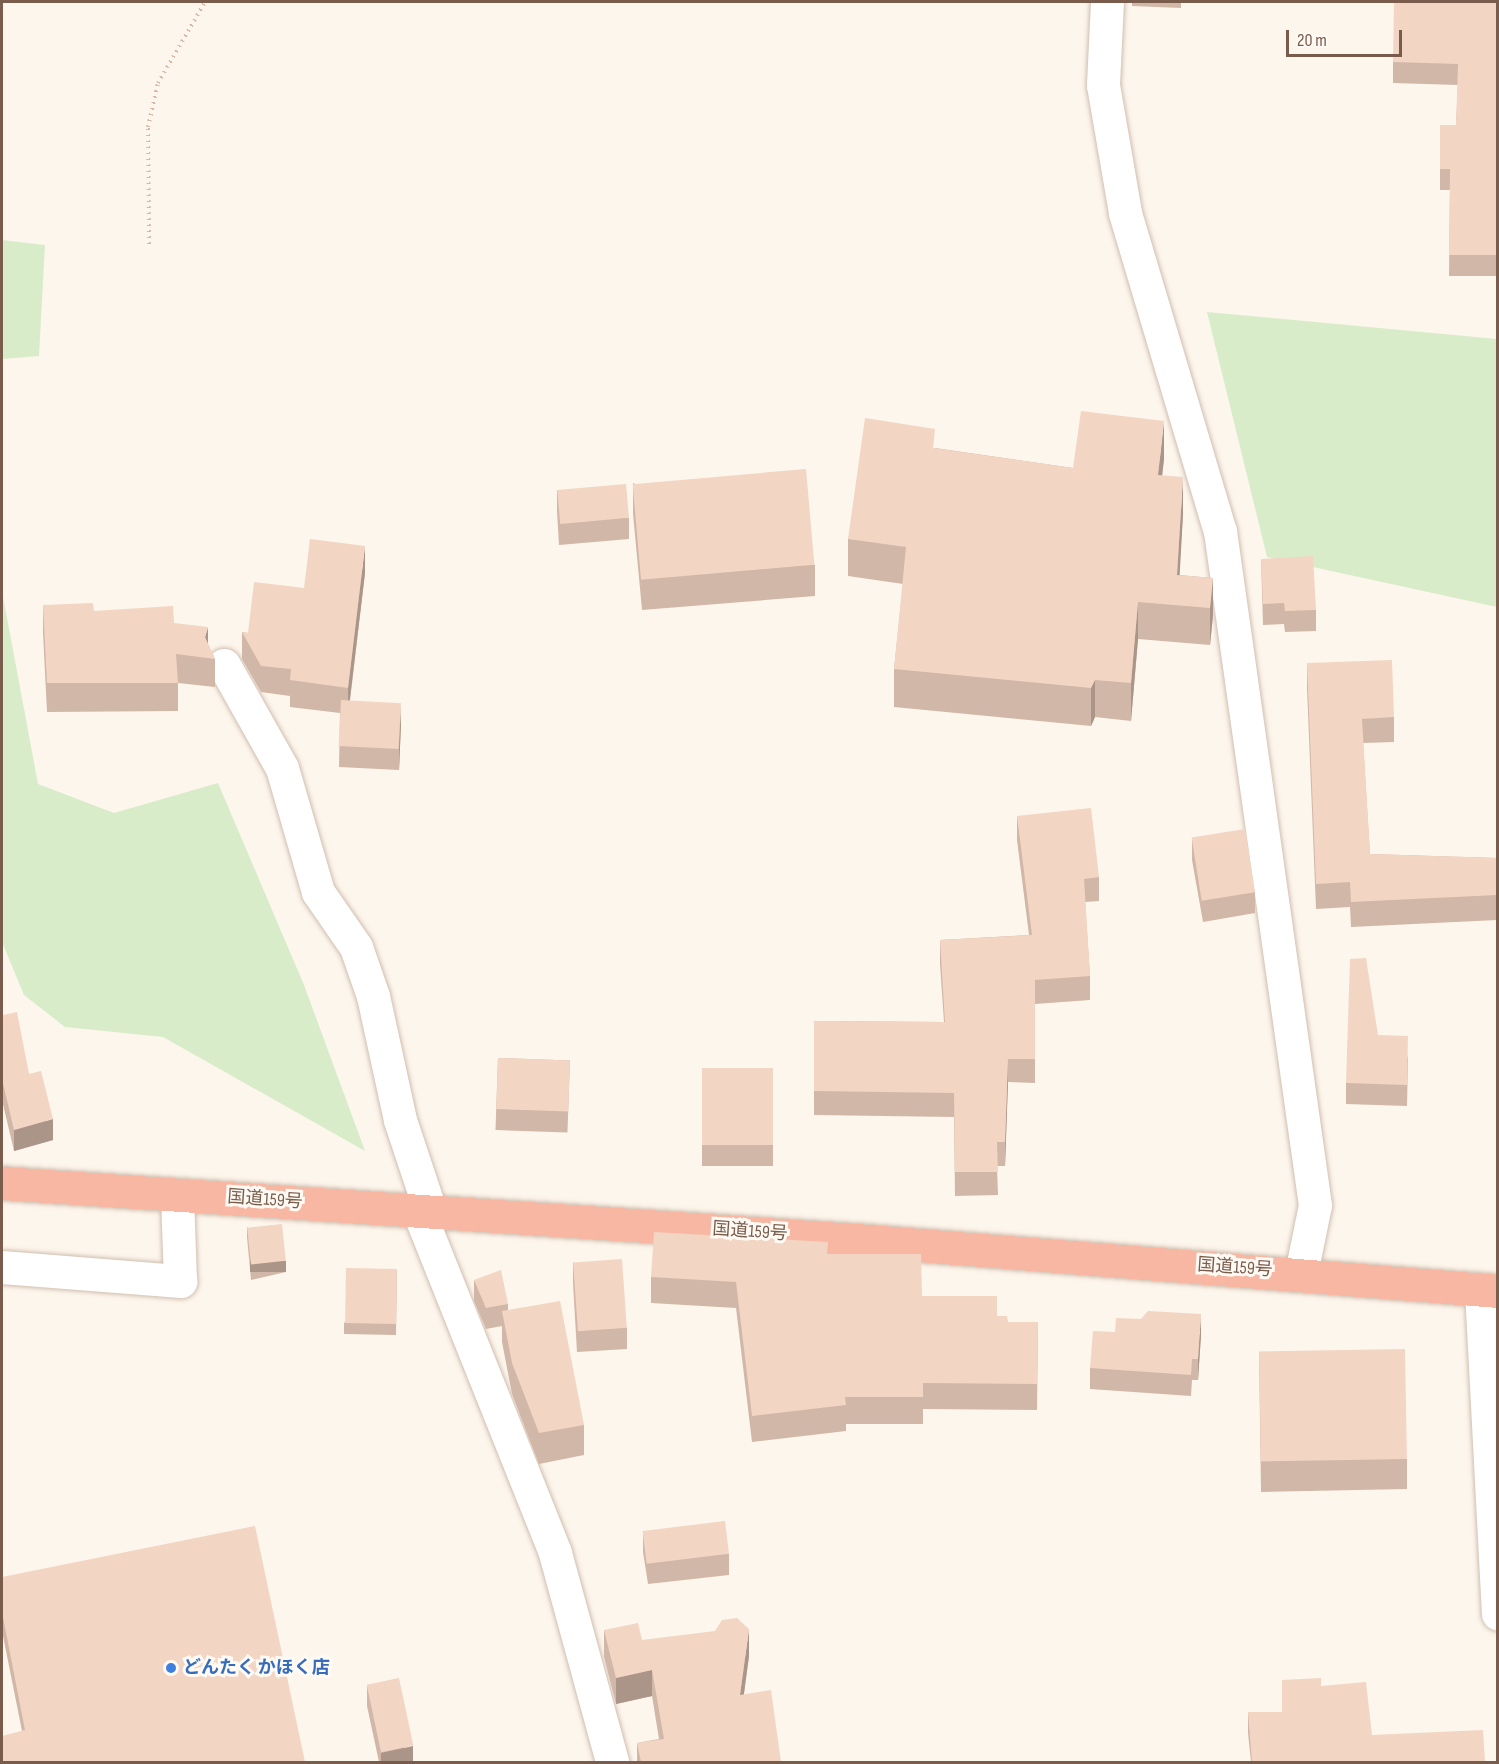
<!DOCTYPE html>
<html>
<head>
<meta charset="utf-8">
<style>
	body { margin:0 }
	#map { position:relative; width:1499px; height:1764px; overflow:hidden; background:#fdf6ec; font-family:"Sofia Sans Condensed","Noto Sans JP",sans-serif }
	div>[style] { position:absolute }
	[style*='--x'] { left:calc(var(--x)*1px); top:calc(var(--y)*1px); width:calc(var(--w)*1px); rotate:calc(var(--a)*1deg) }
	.green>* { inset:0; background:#d8ecc9 }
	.path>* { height:4px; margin-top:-2px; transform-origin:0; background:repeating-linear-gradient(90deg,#d9b8a5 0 1.5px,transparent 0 6px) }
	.roads { filter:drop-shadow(0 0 2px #d1beb0) drop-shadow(0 0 2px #d1beb0) }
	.minor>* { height:33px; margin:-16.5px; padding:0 16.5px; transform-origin:16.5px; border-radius:16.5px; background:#fff }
	.highway>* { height:33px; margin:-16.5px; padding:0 16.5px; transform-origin:16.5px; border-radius:16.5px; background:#f7b7a3 }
	.wall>* { inset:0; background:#d1b7a8; transform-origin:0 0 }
	.shaded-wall>* { inset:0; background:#aa9588; transform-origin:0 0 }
	.building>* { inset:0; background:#f3d5c3; transform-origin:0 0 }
	.dots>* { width:16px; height:16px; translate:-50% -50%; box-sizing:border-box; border:3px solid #fffaf3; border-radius:50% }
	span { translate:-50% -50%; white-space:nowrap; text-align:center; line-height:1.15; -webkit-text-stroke:6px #fffaf3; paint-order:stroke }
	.street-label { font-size:18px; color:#7a5c4d }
	.shop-label { font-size:18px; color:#366cbe; font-weight:700 }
	.left { translate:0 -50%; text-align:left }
	.frame { position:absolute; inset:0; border:3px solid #7a5c4d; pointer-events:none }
	.scale { position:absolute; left:1286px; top:30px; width:116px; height:27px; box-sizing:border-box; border:3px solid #7a5c4d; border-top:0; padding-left:8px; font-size:18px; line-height:21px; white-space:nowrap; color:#7a5c4d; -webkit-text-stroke:4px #fffaf3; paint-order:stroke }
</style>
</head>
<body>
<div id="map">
	<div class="green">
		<i style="clip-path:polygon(2px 240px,45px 245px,39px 356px,2px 359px)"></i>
		<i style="clip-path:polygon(1207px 312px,1497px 339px,1497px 607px,1267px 557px)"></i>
		<i style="clip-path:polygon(2px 591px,38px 784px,114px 813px,218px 783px,304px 985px,365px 1151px,163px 1037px,65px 1027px,24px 995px,2px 942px)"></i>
	</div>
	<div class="path">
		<i style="--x:149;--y:244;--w:117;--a:-90.5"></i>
		<i style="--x:148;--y:127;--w:45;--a:-77.2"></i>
		<i style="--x:158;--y:83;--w:94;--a:-59.9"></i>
	</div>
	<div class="roads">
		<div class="minor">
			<i style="--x:1107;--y:2;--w:83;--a:92.8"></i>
			<i style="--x:1103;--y:85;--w:130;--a:80.2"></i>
			<i style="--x:1125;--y:213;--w:332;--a:73.4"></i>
			<i style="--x:1220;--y:531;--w:681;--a:81.98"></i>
			<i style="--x:1315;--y:1205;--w:69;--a:101.6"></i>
			<i style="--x:224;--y:665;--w:118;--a:60.6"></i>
			<i style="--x:282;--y:768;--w:129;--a:73.8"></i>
			<i style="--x:318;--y:892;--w:67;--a:55.4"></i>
			<i style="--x:356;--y:947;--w:52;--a:70.9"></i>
			<i style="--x:373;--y:996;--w:127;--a:77.7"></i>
			<i style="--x:400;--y:1120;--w:95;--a:71.6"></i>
			<i style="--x:418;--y:1210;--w:369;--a:68.2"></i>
			<i style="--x:555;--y:1553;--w:217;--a:74.7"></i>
			<i style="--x:2;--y:1267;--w:179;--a:4.5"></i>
			<i style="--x:180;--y:1281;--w:86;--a:-92"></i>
			<i style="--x:1481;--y:1290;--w:324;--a:87"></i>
		</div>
		<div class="highway">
			<i style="--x:2;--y:1183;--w:856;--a:3.82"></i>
			<i style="--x:856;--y:1240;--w:644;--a:4.54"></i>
		</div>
	</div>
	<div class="wall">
		<i style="clip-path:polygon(1132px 2px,1181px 2px,1181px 8px,1132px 6px)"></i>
		<i style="clip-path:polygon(1497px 2px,1497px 276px,1449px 276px,1450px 190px,1440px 190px,1440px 125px,1456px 125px,1458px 85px,1393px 83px,1393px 62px)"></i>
		<i style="clip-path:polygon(935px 448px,1073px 468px,1164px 459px,1162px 475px,1183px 514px,1179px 575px,1213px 578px,1213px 615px,1210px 645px,1138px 639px,1131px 721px,1095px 717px,1091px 726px,894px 707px,894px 669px,903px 584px,848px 576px,848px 539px)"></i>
		<i style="clip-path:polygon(633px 483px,815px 565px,815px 596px,642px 610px,633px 514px)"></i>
		<i style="clip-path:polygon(557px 490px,629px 518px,629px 539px,559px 545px,557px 511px)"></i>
		<i style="clip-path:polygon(1261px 559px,1316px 610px,1316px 631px,1285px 632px,1284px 624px,1263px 625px)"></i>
		<i style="clip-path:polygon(365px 573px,350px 701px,401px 724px,399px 770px,339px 767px,340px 713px,290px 707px,290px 696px,261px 692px,242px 659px,242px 632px,248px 633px,304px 588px)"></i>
		<i style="clip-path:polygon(43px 605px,94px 611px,174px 623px,208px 644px,215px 659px,215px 687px,178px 683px,178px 711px,47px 712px,43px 633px)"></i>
		<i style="clip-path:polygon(1307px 663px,1394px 717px,1394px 742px,1363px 743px,1370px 854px,1497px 858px,1497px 920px,1351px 927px,1350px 907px,1316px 909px,1307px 688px)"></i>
		<i style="clip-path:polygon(1017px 816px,1099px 877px,1099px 901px,1085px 902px,1090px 976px,1090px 1000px,1035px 1004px,1035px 1083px,1008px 1082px,1005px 1166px,997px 1166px,998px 1195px,955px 1196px,954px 1117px,814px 1115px,814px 1021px,944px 1022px,940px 964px,940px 940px,1029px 935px,1017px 840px)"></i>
		<i style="clip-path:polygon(1192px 839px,1255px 892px,1255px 913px,1203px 922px,1192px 860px)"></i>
		<i style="clip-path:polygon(2px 1009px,3px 1015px,29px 1074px,53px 1140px,14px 1151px,2px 1100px)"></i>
		<i style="clip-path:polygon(1378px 1035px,1408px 1057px,1407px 1106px,1346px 1104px,1346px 1083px)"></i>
		<i style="left:498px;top:1058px;width:72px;height:72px;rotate:2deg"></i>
		<i style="left:773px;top:1068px;width:98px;height:71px;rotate:90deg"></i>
		<i style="clip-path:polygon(247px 1227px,286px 1272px,251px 1280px,247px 1237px)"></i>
		<i style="clip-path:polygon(828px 1254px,922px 1296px,997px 1316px,1008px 1322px,1038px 1322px,1037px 1410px,923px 1409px,923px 1424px,846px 1424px,846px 1431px,752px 1442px,736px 1308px,651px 1303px,651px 1277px)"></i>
		<i style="clip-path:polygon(573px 1262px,627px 1328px,627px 1349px,577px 1352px,573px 1283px)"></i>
		<i style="clip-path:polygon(397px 1269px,396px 1335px,344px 1334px,344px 1323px)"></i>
		<i style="clip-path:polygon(474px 1280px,508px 1304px,508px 1310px,584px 1425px,584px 1455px,539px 1464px,512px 1394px,502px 1342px,502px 1326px,486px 1329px,474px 1301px)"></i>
		<i style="clip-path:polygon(1115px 1332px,1201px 1335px,1198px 1380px,1192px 1380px,1191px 1396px,1090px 1389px,1090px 1368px)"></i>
		<i style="clip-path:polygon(1259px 1352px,1407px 1459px,1407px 1489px,1261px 1492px)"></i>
		<i style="clip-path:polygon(643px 1531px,729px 1554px,729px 1575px,648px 1584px,643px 1552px)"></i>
		<i style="clip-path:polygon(2px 1577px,305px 1762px,22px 1731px,2px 1631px)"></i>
		<i style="clip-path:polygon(604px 1630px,642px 1640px,749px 1656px,744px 1694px,781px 1762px,637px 1762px,637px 1743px,659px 1739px,652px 1696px,616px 1704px,604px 1657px)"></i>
		<i style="clip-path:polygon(367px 1685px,413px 1762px,379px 1762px,367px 1706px)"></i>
		<i style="clip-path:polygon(1321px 1686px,1372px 1735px,1485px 1762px,1251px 1762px,1248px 1733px,1248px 1712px,1282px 1712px)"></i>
	</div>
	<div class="shaded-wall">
		<i style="clip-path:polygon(1164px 421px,1164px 459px,1158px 512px,1158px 475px)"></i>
		<i style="clip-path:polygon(1183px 477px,1183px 514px,1178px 605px,1177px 575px)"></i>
		<i style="clip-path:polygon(365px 546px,365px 573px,348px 714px,348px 688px)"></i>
		<i style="clip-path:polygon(1213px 578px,1213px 615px,1210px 645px,1210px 608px)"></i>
		<i style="clip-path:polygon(1138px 602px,1138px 639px,1131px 721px,1131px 683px)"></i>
		<i style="clip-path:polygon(208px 627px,208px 655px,205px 637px)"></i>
		<i style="clip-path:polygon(1095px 680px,1095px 717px,1091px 726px,1091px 688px)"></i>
		<i style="clip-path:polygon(401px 703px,401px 724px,399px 770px,399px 749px)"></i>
		<i style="clip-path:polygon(1008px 1059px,1008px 1082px,1005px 1166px,1005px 1142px)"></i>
		<i style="clip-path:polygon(53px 1119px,53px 1140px,14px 1151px,14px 1130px)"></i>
		<i style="left:286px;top:1261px;width:11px;height:36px;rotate:90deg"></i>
		<i style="clip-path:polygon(1201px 1314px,1201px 1335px,1198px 1380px,1198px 1359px)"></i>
		<i style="clip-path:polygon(749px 1629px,749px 1656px,740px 1722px,740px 1695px)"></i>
		<i style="clip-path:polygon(652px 1670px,652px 1696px,616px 1704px,616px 1678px)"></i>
		<i style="clip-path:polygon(413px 1746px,413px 1762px,381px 1762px,381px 1753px)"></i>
	</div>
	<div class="building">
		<i style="clip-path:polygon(1394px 2px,1497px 2px,1497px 255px,1449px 255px,1450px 169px,1440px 169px,1440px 125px,1456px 125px,1458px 64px,1393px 62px)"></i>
		<i style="clip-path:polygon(1081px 411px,1164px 421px,1158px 475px,1183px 477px,1177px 575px,1213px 578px,1210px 608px,1138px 602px,1131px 683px,1095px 680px,1091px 688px,894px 669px,906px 547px,848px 539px,865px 418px,935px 429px,933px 448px,1073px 468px)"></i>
		<i style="left:806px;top:469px;width:96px;height:174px;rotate:85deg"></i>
		<i style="left:626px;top:484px;width:34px;height:69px;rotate:85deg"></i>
		<i style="clip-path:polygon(310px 539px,365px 546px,348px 688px,290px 680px,291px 669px,261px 666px,242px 632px,248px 633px,254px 582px,304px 588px)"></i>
		<i style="clip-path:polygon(1313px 556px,1316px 610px,1285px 611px,1284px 603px,1263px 604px,1261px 559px)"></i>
		<i style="clip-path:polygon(93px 603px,94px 611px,173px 606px,174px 623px,208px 627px,205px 637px,215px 659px,176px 654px,178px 683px,47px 683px,43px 605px)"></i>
		<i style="clip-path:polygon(1392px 660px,1394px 717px,1362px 719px,1370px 854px,1497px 858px,1497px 895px,1351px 902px,1350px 882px,1316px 884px,1307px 663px)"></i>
		<i style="left:341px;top:700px;width:60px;height:46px;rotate:3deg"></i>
		<i style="clip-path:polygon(1091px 808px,1099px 877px,1084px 879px,1090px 976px,1035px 980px,1035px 1059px,1008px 1059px,1005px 1142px,997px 1142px,998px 1172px,955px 1172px,954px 1093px,814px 1091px,814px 1021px,945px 1022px,940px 940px,1032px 935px,1017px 816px)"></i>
		<i style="left:1245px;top:829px;width:64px;height:54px;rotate:81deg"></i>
		<i style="clip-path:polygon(1366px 958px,1378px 1035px,1408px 1036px,1407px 1085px,1346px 1083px,1350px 959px)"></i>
		<i style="clip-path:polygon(2px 1009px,3px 1015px,17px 1012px,29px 1074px,41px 1071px,53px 1119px,14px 1130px,2px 1079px)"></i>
		<i style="left:498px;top:1058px;width:72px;height:51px;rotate:2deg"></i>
		<i style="left:773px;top:1068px;width:77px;height:71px;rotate:90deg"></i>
		<i style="left:282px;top:1224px;width:37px;height:35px;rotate:84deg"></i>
		<i style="clip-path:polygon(654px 1232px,828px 1242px,827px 1254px,921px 1254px,922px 1296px,997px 1296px,997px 1316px,1007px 1316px,1008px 1322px,1038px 1322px,1037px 1384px,923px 1383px,923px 1397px,845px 1397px,846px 1405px,752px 1416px,736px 1282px,651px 1277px)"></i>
		<i style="left:622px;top:1259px;width:69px;height:49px;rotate:86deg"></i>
		<i style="left:346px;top:1268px;width:51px;height:55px;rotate:1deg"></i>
		<i style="clip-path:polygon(501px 1270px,508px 1304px,486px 1308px,474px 1280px)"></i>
		<i style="clip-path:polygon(560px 1301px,584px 1425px,539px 1433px,512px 1363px,502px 1311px)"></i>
		<i style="clip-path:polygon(1148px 1311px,1201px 1314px,1198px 1359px,1192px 1359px,1191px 1375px,1090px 1368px,1093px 1331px,1115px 1332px,1116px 1318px,1141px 1319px)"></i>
		<i style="left:1405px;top:1349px;width:110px;height:146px;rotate:89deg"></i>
		<i style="left:725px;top:1521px;width:33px;height:83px;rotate:83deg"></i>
		<i style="clip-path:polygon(255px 1526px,305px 1762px,2px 1762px,2px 1736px,25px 1730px,2px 1612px,2px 1577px)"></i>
		<i style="clip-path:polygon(737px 1618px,749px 1629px,740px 1695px,771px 1690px,781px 1762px,641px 1762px,637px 1743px,664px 1739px,652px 1670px,616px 1678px,604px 1630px,638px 1623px,642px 1640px,715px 1631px,722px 1620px)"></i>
		<i style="left:399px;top:1678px;width:69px;height:33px;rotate:78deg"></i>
		<i style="clip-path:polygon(1321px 1678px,1321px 1686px,1366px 1682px,1372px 1735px,1483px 1730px,1485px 1762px,1252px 1762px,1248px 1712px,1282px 1712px,1282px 1680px)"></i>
	</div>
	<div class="dots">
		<i style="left:171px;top:1668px;background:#3f7fe0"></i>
	</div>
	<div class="street-label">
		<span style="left:265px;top:1200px;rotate:4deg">国道159号</span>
		<span style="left:750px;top:1232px;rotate:4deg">国道159号</span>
		<span style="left:1235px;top:1268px;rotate:4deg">国道159号</span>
	</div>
	<div class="shop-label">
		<span class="left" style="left:183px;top:1668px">どんたく かほく店</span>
	</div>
	<div class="frame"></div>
	<div class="scale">20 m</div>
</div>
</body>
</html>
